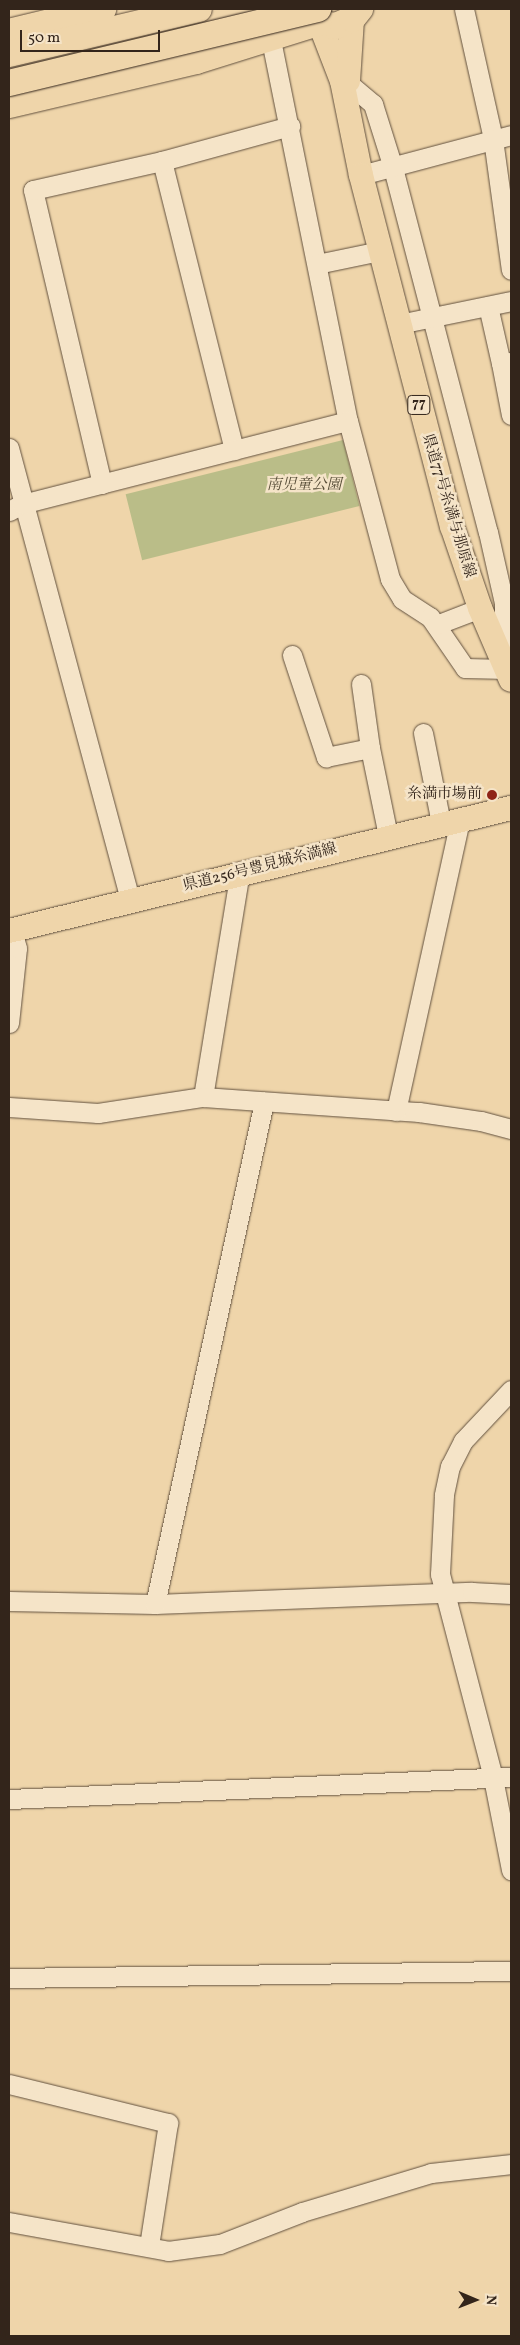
<!DOCTYPE html>
<html>
<head>
<meta charset="utf-8">
<style>
	body { margin:0 }
	#map { position:relative; width:520px; height:2345px; overflow:hidden; background:#efd5aa; font-family:Vollkorn,"Noto Serif JP",serif }
	div>[style] { position:absolute }
	[style*='--x'] { left:calc(var(--x)*1px); top:calc(var(--y)*1px); width:calc(var(--w)*1px); rotate:calc(var(--a)*1deg) }
	.green>* { inset:0; background:#babd88; transform-origin:0 0 }
	.roads { filter:drop-shadow(0 0 1px #62513f) drop-shadow(0 0 1px #62513f) }
	.minor>* { height:19px; margin:-9.5px; padding:0 9.5px; transform-origin:9.5px; border-radius:9.5px; background:#f5e4c8 }
	.major>* { height:24px; margin:-12px; padding:0 12px; transform-origin:12px; border-radius:12px; background:#efd5aa }
	.highway>* { height:26px; margin:-13px; padding:0 13px; transform-origin:13px; border-radius:13px; background:#efd5aa }
	.bridges { filter:drop-shadow(0 0 1px #33251b) drop-shadow(0 0 1px #33251b) }
	.highway-bridge>* { height:26px; margin:-13px; padding:0 13px; transform-origin:13px; border-radius:13px; background:#efd5aa }
	.dots>* { width:14px; height:14px; translate:-50% -50%; box-sizing:border-box; border:2px solid #f5e4c8; border-radius:50% }
	span { translate:-50% -50%; white-space:nowrap; text-align:center; line-height:1.15; -webkit-text-stroke:5px #f5e4c8; paint-order:stroke }
	.shield-label span { padding:1px 4px; background:#f5e4c8; border:1px solid; border-radius:4px; -webkit-text-stroke-width:0 }
	.shield-label { font-size:14px; color:#33251b; font-weight:700 }
	.park-label { font-size:15px; color:#554b36; font-style:italic }
	.street-label { font-size:15px; color:#33251b }
	.poi-label { font-size:15px; color:#33251b }
	.right { translate:-100% -50%; text-align:right }
	.frame { position:absolute; inset:0; border:10px solid #33251b; pointer-events:none }
	.north { position:absolute; left:450px; top:2275px; width:50px; height:50px; -webkit-text-stroke:4px #f5e4c8; paint-order:stroke; rotate:91deg; font-size:14px; font-weight:700; line-height:20px; text-align:center; color:#33251b }
	.north::after { content:''; display:block; margin:auto; width:18px; height:22px; background:#33251b; clip-path:polygon(50% 0,100% 100%,50% 72%,0 100%) }
	.scale { position:absolute; left:20px; top:30px; width:140px; height:22px; box-sizing:border-box; border:2px solid #33251b; border-top:0; padding-left:6px; font-size:15px; line-height:18px; white-space:nowrap; color:#33251b; -webkit-text-stroke:4px #f5e4c8; paint-order:stroke }
</style>
</head>
<body>
<div id="map">
	<div class="green">
		<i style="left:343px;top:440px;width:68px;height:224px;rotate:76deg"></i>
	</div>
	<div class="roads">
		<div class="minor">
			<i style="--x:464;--y:9;--w:133;--a:77.4"></i>
			<i style="--x:493;--y:139;--w:132;--a:82.2"></i>
			<i style="--x:271;--y:40;--w:389;--a:78.6"></i>
			<i style="--x:348;--y:421;--w:163;--a:75.1"></i>
			<i style="--x:390;--y:579;--w:23;--a:59"></i>
			<i style="--x:402;--y:599;--w:33;--a:33"></i>
			<i style="--x:430;--y:617;--w:62;--a:55.5"></i>
			<i style="--x:465;--y:668;--w:42;--a:1.4"></i>
			<i style="--x:348;--y:83;--w:33;--a:40"></i>
			<i style="--x:373;--y:104;--w:67;--a:72.6"></i>
			<i style="--x:393;--y:168;--w:376;--a:75.4"></i>
			<i style="--x:488;--y:532;--w:73;--a:77.3"></i>
			<i style="--x:504;--y:603;--w:55;--a:90"></i>
			<i style="--x:162;--y:161;--w:298;--a:76"></i>
			<i style="--x:361;--y:175;--w:155;--a:-14.9"></i>
			<i style="--x:317;--y:264;--w:64;--a:-11.7"></i>
			<i style="--x:488;--y:306;--w:58;--a:77.2"></i>
			<i style="--x:399;--y:324;--w:114;--a:-11.6"></i>
			<i style="--x:511;--y:415;--w:53;--a:-100.9"></i>
			<i style="--x:501;--y:363;--w:10;--a:-6"></i>
			<i style="--x:9;--y:448;--w:469;--a:75"></i>
			<i style="--x:102;--y:484;--w:302;--a:-103.2"></i>
			<i style="--x:33;--y:190;--w:132;--a:-12.7"></i>
			<i style="--x:162;--y:161;--w:133;--a:-15.3"></i>
			<i style="--x:9;--y:511;--w:15;--a:-28"></i>
			<i style="--x:22;--y:504;--w:336;--a:-14.3"></i>
			<i style="--x:436;--y:625;--w:47;--a:-21.1"></i>
			<i style="--x:292;--y:655;--w:108;--a:71.6"></i>
			<i style="--x:326;--y:757;--w:45;--a:-11.6"></i>
			<i style="--x:361;--y:684;--w:65;--a:82"></i>
			<i style="--x:370;--y:748;--w:90;--a:78.4"></i>
			<i style="--x:423;--y:733;--w:92;--a:78.7"></i>
			<i style="--x:9;--y:1023;--w:75;--a:-83.9"></i>
			<i style="--x:17;--y:948;--w:19;--a:-106"></i>
			<i style="--x:203;--y:1097;--w:228;--a:-80.7"></i>
			<i style="--x:9;--y:1107;--w:89;--a:3.9"></i>
			<i style="--x:98;--y:1113;--w:106;--a:-8.7"></i>
			<i style="--x:203;--y:1097;--w:217;--a:4"></i>
			<i style="--x:419;--y:1112;--w:63;--a:8.3"></i>
			<i style="--x:481;--y:1121;--w:31;--a:15"></i>
			<i style="--x:396;--y:1111;--w:299;--a:-77.6"></i>
			<i style="--x:511;--y:1390;--w:70;--a:133.3"></i>
			<i style="--x:463;--y:1441;--w:28;--a:117"></i>
			<i style="--x:450;--y:1466;--w:30;--a:102"></i>
			<i style="--x:444;--y:1495;--w:79;--a:92.9"></i>
			<i style="--x:440;--y:1574;--w:211;--a:75.4"></i>
			<i style="--x:493;--y:1778;--w:94;--a:78.9"></i>
			<i style="--x:9;--y:1601;--w:146;--a:1.2"></i>
			<i style="--x:155;--y:1604;--w:317;--a:-2.2"></i>
			<i style="--x:472;--y:1592;--w:39;--a:3"></i>
			<i style="--x:155;--y:1604;--w:514;--a:-77.75"></i>
			<i style="--x:9;--y:1799;--w:502;--a:-2.51"></i>
			<i style="--x:9;--y:1978;--w:502;--a:-0.8"></i>
			<i style="--x:9;--y:2084;--w:164;--a:13.8"></i>
			<i style="--x:168;--y:2123;--w:124;--a:98.8"></i>
			<i style="--x:9;--y:2222;--w:162;--a:10.3"></i>
			<i style="--x:168;--y:2251;--w:52;--a:-7.7"></i>
			<i style="--x:220;--y:2244;--w:88;--a:-21.3"></i>
			<i style="--x:302;--y:2212;--w:135;--a:-16.8"></i>
			<i style="--x:431;--y:2173;--w:81;--a:-6.4"></i>
		</div>
		<div class="major">
			<i style="--x:320;--y:24;--w:61;--a:68.9"></i>
			<i style="--x:342;--y:81;--w:96;--a:78.6"></i>
			<i style="--x:361;--y:175;--w:363;--a:75.5"></i>
			<i style="--x:452;--y:526;--w:87;--a:71.1"></i>
			<i style="--x:480;--y:608;--w:78;--a:66.7"></i>
			<i style="--x:348;--y:81;--w:62;--a:-86.3"></i>
			<i style="--x:9;--y:931;--w:517;--a:-13.77"></i>
		</div>
		<div class="highway">
			<i style="--x:305;--y:12;--w:19;--a:39"></i>
			<i style="--x:320;--y:24;--w:16;--a:7"></i>
			<i style="--x:336;--y:26;--w:17;--a:-24"></i>
			<i style="--x:352;--y:19;--w:13;--a:-51"></i>
			<i style="--x:9;--y:32;--w:97;--a:-13.7"></i>
			<i style="--x:9;--y:54;--w:195;--a:-13.3"></i>
			<i style="--x:9;--y:105;--w:192;--a:-13.2"></i>
			<i style="--x:196;--y:61;--w:128;--a:-17.3"></i>
		</div>
	</div>
	<div class="bridges">
		<div class="highway-bridge">
			<i style="--x:9;--y:83;--w:318;--a:-13.5"></i>
		</div>
	</div>
	<div class="dots">
		<i style="left:492px;top:795px;background:#8f2418"></i>
	</div>
	<div class="shield-label">
		<span style="left:419px;top:405px">77</span>
	</div>
	<div class="park-label">
		<span style="left:304px;top:486px">南児童公園</span>
	</div>
	<div class="street-label">
		<span style="left:448px;top:506px;rotate:73deg">県道77号糸満与那原線</span>
		<span style="left:260px;top:868px;rotate:-14deg">県道256号豊見城糸満線</span>
	</div>
	<div class="poi-label">
		<span class="right" style="left:482px;top:795px">糸満市場前</span>
	</div>
	<div class="frame"></div>
	<div class="north">N</div>
	<div class="scale">50 m</div>
</div>
</body>
</html>
